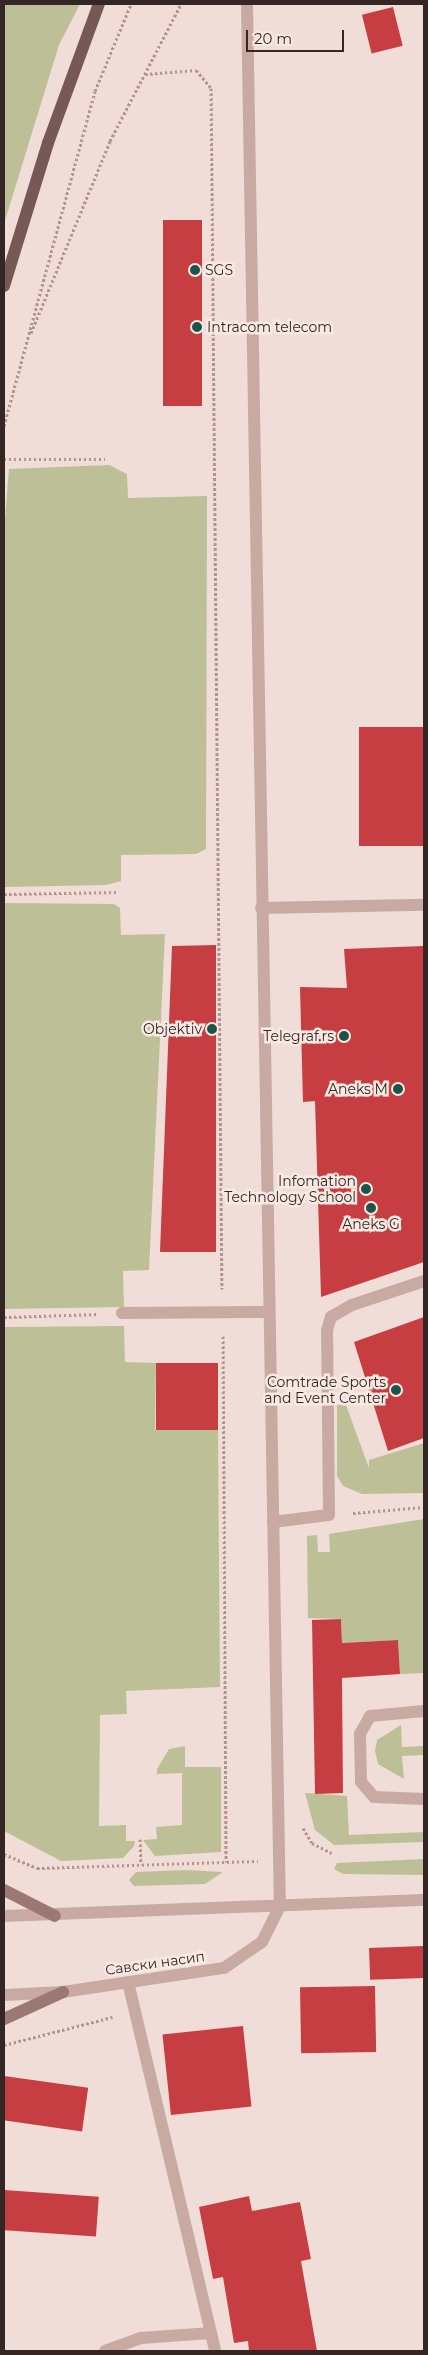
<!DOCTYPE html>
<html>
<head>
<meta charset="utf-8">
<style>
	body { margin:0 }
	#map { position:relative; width:428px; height:2355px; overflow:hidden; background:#f1ddd7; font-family:Montserrat,sans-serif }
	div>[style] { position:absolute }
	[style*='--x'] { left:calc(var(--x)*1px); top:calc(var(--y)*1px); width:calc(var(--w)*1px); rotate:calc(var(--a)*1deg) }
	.green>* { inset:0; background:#bdc097 }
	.building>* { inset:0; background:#c73e42; transform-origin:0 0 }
	.path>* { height:3px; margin-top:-1.5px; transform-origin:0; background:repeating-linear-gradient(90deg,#b4938d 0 2.5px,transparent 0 5px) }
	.lane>* { height:12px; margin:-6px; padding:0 6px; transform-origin:6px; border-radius:6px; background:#c9aaa3 }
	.street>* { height:12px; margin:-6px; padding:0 6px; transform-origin:6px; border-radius:6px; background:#c9aaa3 }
	.secondary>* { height:12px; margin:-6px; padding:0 6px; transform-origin:6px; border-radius:6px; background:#9c7874 }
	.primary>* { height:12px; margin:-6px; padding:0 6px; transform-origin:6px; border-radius:6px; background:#765856 }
	.dots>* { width:14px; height:14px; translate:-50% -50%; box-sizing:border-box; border:2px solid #f9e9e3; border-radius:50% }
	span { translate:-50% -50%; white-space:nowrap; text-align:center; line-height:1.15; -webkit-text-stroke:5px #f9e9e3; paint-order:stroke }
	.poi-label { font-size:14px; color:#332625 }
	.left { translate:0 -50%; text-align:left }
	.right { translate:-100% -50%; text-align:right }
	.street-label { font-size:14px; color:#332625 }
	.frame { position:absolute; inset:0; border:5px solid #332625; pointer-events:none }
	.scale { position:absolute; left:246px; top:30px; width:98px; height:22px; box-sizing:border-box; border:2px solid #332625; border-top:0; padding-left:6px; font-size:15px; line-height:18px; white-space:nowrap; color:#332625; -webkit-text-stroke:4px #f9e9e3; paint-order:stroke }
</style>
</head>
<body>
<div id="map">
	<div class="green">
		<i style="clip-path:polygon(4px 4px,80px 4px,59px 45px,4px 224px)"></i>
		<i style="clip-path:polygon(109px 465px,127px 474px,128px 498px,207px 496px,206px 849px,196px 854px,121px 855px,121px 881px,106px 885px,4px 887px,4px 531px,9px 469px)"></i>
		<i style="clip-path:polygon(4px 903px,114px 904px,120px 908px,121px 935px,165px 934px,149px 1270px,123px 1271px,124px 1307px,4px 1309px)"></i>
		<i style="clip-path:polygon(124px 1326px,125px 1362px,156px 1363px,155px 1430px,218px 1430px,220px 1687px,126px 1691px,127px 1714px,100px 1715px,99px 1826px,126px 1825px,126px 1841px,135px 1841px,134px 1846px,123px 1858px,61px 1861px,4px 1831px,4px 1327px)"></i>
		<i style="clip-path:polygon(337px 1405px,346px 1405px,369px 1468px,369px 1460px,424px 1443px,424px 1493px,362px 1494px,343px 1486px,337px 1476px)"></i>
		<i style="clip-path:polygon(424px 1519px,424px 1673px,400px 1674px,398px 1640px,342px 1643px,341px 1619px,308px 1618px,307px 1536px,317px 1535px,318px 1552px,330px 1552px,329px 1534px)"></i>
		<i style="clip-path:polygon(401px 1725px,402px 1747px,424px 1746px,424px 1755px,402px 1756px,404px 1779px,378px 1764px,375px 1751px,377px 1740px)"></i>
		<i style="clip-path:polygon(185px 1746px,185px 1767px,221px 1767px,221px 1852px,155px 1856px,143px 1840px,157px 1839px,156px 1827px,182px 1825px,182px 1773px,157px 1774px,157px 1769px,169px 1749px)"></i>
		<i style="clip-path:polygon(305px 1793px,347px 1796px,349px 1835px,424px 1832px,424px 1842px,334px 1845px,315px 1830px)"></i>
		<i style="clip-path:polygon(424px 1859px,424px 1875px,343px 1874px,334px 1869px,337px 1863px)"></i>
		<i style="clip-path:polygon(185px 1870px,223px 1872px,205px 1884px,134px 1886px,129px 1880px,136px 1872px)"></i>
	</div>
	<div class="building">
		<i style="left:393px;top:7px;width:40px;height:32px;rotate:76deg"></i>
		<i style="left:163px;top:220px;width:39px;height:186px"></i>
		<i style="left:359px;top:727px;width:65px;height:119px"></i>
		<i style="clip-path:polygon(216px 945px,216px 1252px,160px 1252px,172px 946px)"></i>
		<i style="clip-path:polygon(424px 946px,424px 1262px,321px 1297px,315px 1101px,303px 1102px,300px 987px,347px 988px,344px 949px)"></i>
		<i style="clip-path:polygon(424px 1317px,424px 1438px,388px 1451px,354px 1342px)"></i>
		<i style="left:156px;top:1363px;width:62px;height:67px"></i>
		<i style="clip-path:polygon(341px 1619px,342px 1643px,398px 1640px,400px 1674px,342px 1678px,343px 1793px,315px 1794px,312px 1620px)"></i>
		<i style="left:423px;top:1946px;width:32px;height:54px;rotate:88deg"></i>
		<i style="left:375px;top:1986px;width:66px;height:75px;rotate:89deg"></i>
		<i style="left:243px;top:2026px;width:81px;height:81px;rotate:84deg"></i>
		<i style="left:4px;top:2076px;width:85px;height:44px;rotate:8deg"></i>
		<i style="left:4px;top:2190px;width:95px;height:40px;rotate:4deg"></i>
		<i style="clip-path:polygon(249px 2196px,252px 2211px,300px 2202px,311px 2259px,301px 2261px,317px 2351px,249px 2351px,248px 2341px,234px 2343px,223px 2277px,213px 2279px,199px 2207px)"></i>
	</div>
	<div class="path">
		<i style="--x:145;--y:74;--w:51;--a:-4.5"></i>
		<i style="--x:196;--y:70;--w:23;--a:50"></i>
		<i style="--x:211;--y:88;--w:1201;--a:89.48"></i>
		<i style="--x:31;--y:333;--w:208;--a:-67.6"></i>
		<i style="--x:110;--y:141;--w:154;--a:-62.6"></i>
		<i style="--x:4;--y:426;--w:347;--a:-74.8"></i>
		<i style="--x:95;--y:91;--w:94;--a:-67.5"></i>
		<i style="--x:4;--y:459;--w:101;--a:0"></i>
		<i style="--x:4;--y:894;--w:114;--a:-1"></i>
		<i style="--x:4;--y:1317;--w:95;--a:-1.8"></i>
		<i style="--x:223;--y:1336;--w:526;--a:89.67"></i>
		<i style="--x:353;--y:1513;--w:71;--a:-4.8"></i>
		<i style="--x:303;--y:1828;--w:17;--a:59"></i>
		<i style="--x:312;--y:1843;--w:22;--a:27"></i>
		<i style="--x:140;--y:1839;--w:25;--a:88"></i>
		<i style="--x:4;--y:1854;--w:36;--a:23"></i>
		<i style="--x:37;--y:1868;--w:221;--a:-1.8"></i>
		<i style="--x:4;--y:2045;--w:112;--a:-14.5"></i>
	</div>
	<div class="lane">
		<i style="--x:247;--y:4;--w:1902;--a:89.01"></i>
		<i style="--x:261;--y:908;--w:163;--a:-1.1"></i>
		<i style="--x:122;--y:1313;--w:146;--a:-0.4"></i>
		<i style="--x:273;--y:1522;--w:56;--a:-7.1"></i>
		<i style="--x:329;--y:1515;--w:185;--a:-90.6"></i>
		<i style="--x:327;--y:1330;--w:14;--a:-73"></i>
		<i style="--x:331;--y:1317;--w:24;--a:-30"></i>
		<i style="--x:352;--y:1305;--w:76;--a:-18.4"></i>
		<i style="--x:424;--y:1711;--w:54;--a:174.7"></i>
		<i style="--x:370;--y:1716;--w:21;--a:119"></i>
		<i style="--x:360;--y:1734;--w:48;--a:88.8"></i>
		<i style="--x:361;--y:1782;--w:20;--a:49"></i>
		<i style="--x:374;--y:1797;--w:50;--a:2.3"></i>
		<i style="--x:128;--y:1982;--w:379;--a:76.7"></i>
		<i style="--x:105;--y:2351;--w:38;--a:-20"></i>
		<i style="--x:141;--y:2338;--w:70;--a:-4.1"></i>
	</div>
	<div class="street">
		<i style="--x:4;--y:1916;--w:420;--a:-2.2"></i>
		<i style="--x:4;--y:1995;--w:59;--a:-2.9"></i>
		<i style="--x:63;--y:1992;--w:163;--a:-8.5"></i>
		<i style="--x:224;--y:1968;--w:46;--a:-34.4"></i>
		<i style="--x:262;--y:1942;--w:40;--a:-63.4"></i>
	</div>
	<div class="secondary">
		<i style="--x:4;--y:1890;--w:57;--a:27"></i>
		<i style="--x:4;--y:2019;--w:65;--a:-24.6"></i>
	</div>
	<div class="primary">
		<i style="--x:4;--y:286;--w:150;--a:-72.9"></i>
		<i style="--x:48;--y:143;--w:148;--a:-69.9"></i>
	</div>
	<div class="dots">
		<i style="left:195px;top:270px;background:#1b5549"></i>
		<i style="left:197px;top:327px;background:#1b5549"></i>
		<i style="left:212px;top:1029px;background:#1b5549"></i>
		<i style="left:344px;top:1036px;background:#1b5549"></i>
		<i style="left:398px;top:1089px;background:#1b5549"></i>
		<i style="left:366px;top:1189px;background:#1b5549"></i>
		<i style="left:371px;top:1208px;background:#1b5549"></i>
		<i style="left:396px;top:1390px;background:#1b5549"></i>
	</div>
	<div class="poi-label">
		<span class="left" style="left:205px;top:270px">SGS</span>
		<span class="left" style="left:207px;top:327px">Intracom telecom</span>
		<span class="right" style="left:202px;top:1029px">Objektiv</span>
		<span class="right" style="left:334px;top:1036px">Telegraf.rs</span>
		<span class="right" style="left:388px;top:1089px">Aneks M</span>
		<span class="right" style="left:356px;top:1189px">Infomation<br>Technology School</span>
		<span style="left:371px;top:1224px">Aneks G</span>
		<span class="right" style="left:386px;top:1390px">Comtrade Sports<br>and Event Center</span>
	</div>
	<div class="street-label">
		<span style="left:155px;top:1963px;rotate:-8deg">Савски насип</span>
	</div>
	<div class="frame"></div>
	<div class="scale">20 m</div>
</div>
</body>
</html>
